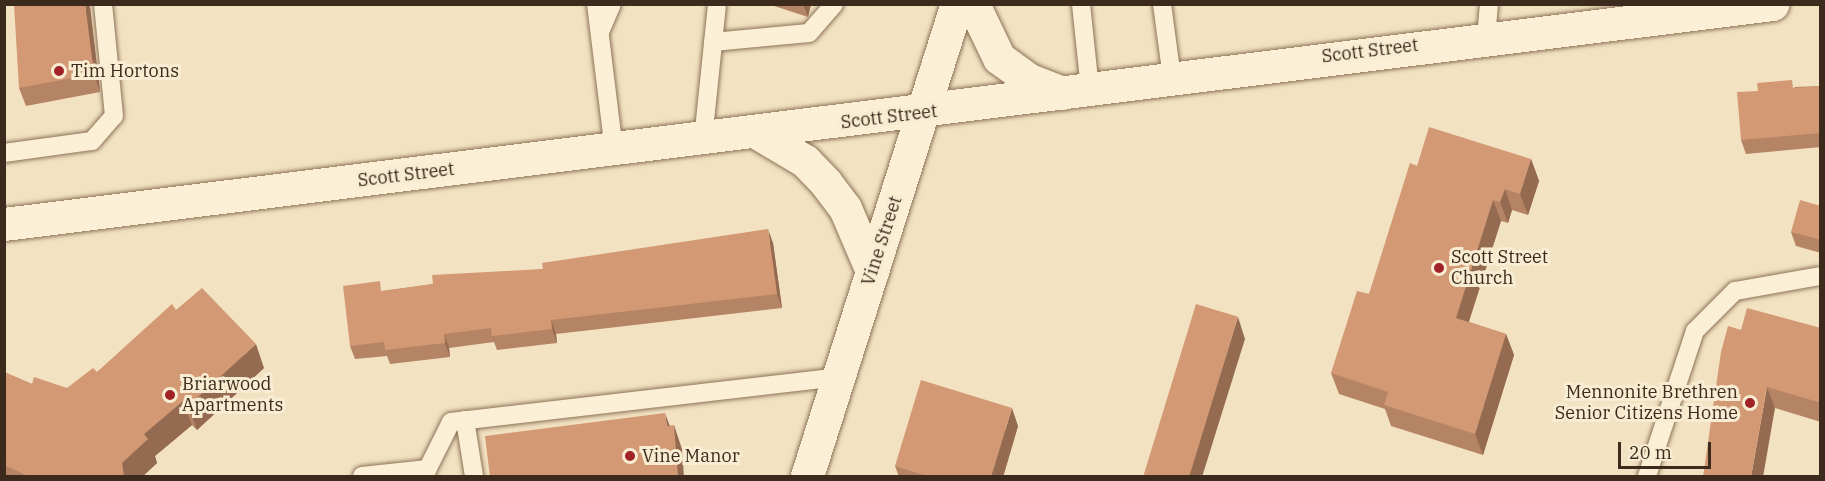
<!DOCTYPE html>
<html>
<head>
<meta charset="utf-8">
<style>
	body { margin:0 }
	#map { position:relative; width:1825px; height:481px; overflow:hidden; background:#f2e2c2; font-family:"IBM Plex Serif",serif }
	div>[style] { position:absolute }
	[style*='--x'] { left:calc(var(--x)*1px); top:calc(var(--y)*1px); width:calc(var(--w)*1px); rotate:calc(var(--a)*1deg) }
	.roads { filter:drop-shadow(0 0 2px #8d7257) drop-shadow(0 0 2px #8d7257) }
	.service>* { height:18px; margin:-9px; padding:0 9px; transform-origin:9px; border-radius:9px; background:#fbefd6 }
	.tertiary>* { height:33px; margin:-16.5px; padding:0 16.5px; transform-origin:16.5px; border-radius:16.5px; background:#fbefd6 }
	.secondary>* { height:33px; margin:-16.5px; padding:0 16.5px; transform-origin:16.5px; border-radius:16.5px; background:#fbefd6 }
	.wall>* { inset:0; background:#b58464 }
	.shaded-wall>* { inset:0; background:#946b51 }
	.building>* { inset:0; background:#d39974; transform-origin:0 0 }
	.dots>* { width:16px; height:16px; translate:-50% -50%; box-sizing:border-box; border:3px solid #f8ecd2; border-radius:50% }
	span { translate:-50% -50%; white-space:nowrap; text-align:center; line-height:1.15; -webkit-text-stroke:6px #f8ecd2; paint-order:stroke }
	.street-label { font-size:18px; color:#3c2b1d }
	.poi-label { font-size:18px; color:#3c2b1d }
	.left { translate:0 -50%; text-align:left }
	.right { translate:-100% -50%; text-align:right }
	.frame { position:absolute; inset:0; border:6px solid #3c2b1d; pointer-events:none }
	.scale { position:absolute; left:1618px; top:442px; width:93px; height:27px; box-sizing:border-box; border:3px solid #3c2b1d; border-top:0; padding-left:8px; font-size:18px; line-height:21px; white-space:nowrap; color:#3c2b1d; -webkit-text-stroke:4px #f8ecd2; paint-order:stroke }
</style>
</head>
<body>
<div id="map">
	<div class="roads">
		<div class="service">
			<i style="--x:596;--y:4;--w:148;--a:83"></i>
			<i style="--x:1081;--y:4;--w:85;--a:84"></i>
			<i style="--x:1162;--y:4;--w:75;--a:82.3"></i>
			<i style="--x:600;--y:32;--w:30;--a:-67"></i>
			<i style="--x:1486;--y:38;--w:34;--a:-85"></i>
			<i style="--x:713;--y:42;--w:96;--a:-5.4"></i>
			<i style="--x:809;--y:33;--w:38;--a:-49"></i>
			<i style="--x:703;--y:140;--w:137;--a:-84.1"></i>
			<i style="--x:4;--y:153;--w:89;--a:-7.8"></i>
			<i style="--x:92;--y:141;--w:33;--a:-49"></i>
			<i style="--x:114;--y:116;--w:113;--a:-95.6"></i>
			<i style="--x:465;--y:420;--w:57;--a:80.9"></i>
			<i style="--x:362;--y:476;--w:66;--a:-6.1"></i>
			<i style="--x:424;--y:476;--w:60;--a:-63.4"></i>
			<i style="--x:451;--y:422;--w:390;--a:-6.6"></i>
			<i style="--x:1647;--y:476;--w:153;--a:-71.7"></i>
			<i style="--x:1695;--y:331;--w:57;--a:-45"></i>
			<i style="--x:1735;--y:291;--w:86;--a:-10"></i>
		</div>
		<div class="tertiary">
			<i style="--x:807;--y:476;--w:495;--a:-72.4"></i>
		</div>
		<div class="secondary">
			<i style="--x:973;--y:4;--w:60;--a:64.3"></i>
			<i style="--x:999;--y:58;--w:37;--a:36"></i>
			<i style="--x:1029;--y:80;--w:36;--a:21"></i>
			<i style="--x:758;--y:133;--w:55;--a:30.8"></i>
			<i style="--x:805;--y:161;--w:30;--a:46"></i>
			<i style="--x:826;--y:183;--w:31;--a:53"></i>
			<i style="--x:845;--y:208;--w:69;--a:66.8"></i>
			<i style="--x:4;--y:224;--w:1782;--a:-7.09"></i>
		</div>
	</div>
	<div class="wall">
		<i style="clip-path:polygon(768px 4px,811px 4px,808px 17px)"></i>
		<i style="clip-path:polygon(90px 7px,100px 92px,26px 106px,19px 88px)"></i>
		<i style="clip-path:polygon(1821px 86px,1821px 147px,1746px 154px,1741px 140px,1795px 87px)"></i>
		<i style="clip-path:polygon(1531px 159px,1539px 181px,1528px 215px,1512px 210px,1508px 223px,1501px 221px,1469px 322px,1506px 334px,1514px 355px,1483px 455px,1391px 426px,1385px 409px,1339px 394px,1331px 373px,1369px 294px,1417px 166px)"></i>
		<i style="clip-path:polygon(1821px 206px,1821px 253px,1796px 246px,1791px 232px)"></i>
		<i style="clip-path:polygon(773px 243px,782px 308px,556px 334px,557px 343px,497px 350px,494px 342px,449px 348px,450px 357px,390px 364px,387px 356px,355px 359px,350px 346px,383px 291px,543px 269px)"></i>
		<i style="clip-path:polygon(176px 310px,264px 368px,197px 430px,192px 425px,155px 456px,157px 463px,142px 477px,4px 476px,4px 372px,32px 384px,67px 388px,97px 372px)"></i>
		<i style="clip-path:polygon(1821px 328px,1821px 422px,1775px 408px,1741px 330px)"></i>
		<i style="clip-path:polygon(1018px 426px,1003px 477px,899px 477px,895px 466px)"></i>
	</div>
	<div class="shaded-wall">
		<i style="clip-path:polygon(85px 4px,89px 4px,90px 7px,100px 92px,94px 74px)"></i>
		<i style="clip-path:polygon(803px 4px,811px 4px,808px 17px)"></i>
		<i style="clip-path:polygon(1531px 159px,1539px 181px,1528px 215px,1520px 194px)"></i>
		<i style="clip-path:polygon(1505px 189px,1512px 210px,1508px 223px,1500px 202px)"></i>
		<i style="clip-path:polygon(1493px 200px,1501px 221px,1463px 339px,1456px 318px)"></i>
		<i style="clip-path:polygon(768px 229px,773px 243px,782px 308px,777px 294px)"></i>
		<i style="clip-path:polygon(1238px 317px,1245px 339px,1202px 477px,1188px 477px)"></i>
		<i style="clip-path:polygon(551px 320px,556px 334px,557px 343px,552px 329px)"></i>
		<i style="clip-path:polygon(444px 334px,449px 348px,450px 357px,445px 343px)"></i>
		<i style="clip-path:polygon(1506px 334px,1514px 355px,1483px 455px,1475px 434px)"></i>
		<i style="clip-path:polygon(256px 344px,264px 368px,197px 430px,188px 406px)"></i>
		<i style="clip-path:polygon(1767px 387px,1775px 408px,1763px 477px,1751px 477px)"></i>
		<i style="clip-path:polygon(183px 401px,192px 425px,155px 456px,157px 463px,142px 477px,124px 477px,122px 463px,144px 434px)"></i>
		<i style="clip-path:polygon(1012px 408px,1018px 426px,1003px 477px,991px 477px)"></i>
		<i style="clip-path:polygon(665px 413px,674px 437px,674px 425px,682px 449px,684px 477px,678px 477px,667px 426px)"></i>
	</div>
	<div class="building">
		<i style="clip-path:polygon(14px 4px,85px 4px,94px 74px,19px 88px)"></i>
		<i style="clip-path:polygon(1792px 80px,1793px 88px,1821px 86px,1821px 133px,1741px 140px,1737px 92px,1758px 91px,1757px 83px)"></i>
		<i style="clip-path:polygon(1429px 127px,1531px 159px,1520px 194px,1505px 189px,1500px 202px,1493px 200px,1456px 318px,1506px 334px,1475px 434px,1384px 405px,1388px 392px,1331px 373px,1357px 291px,1369px 294px,1410px 163px,1417px 166px)"></i>
		<i style="clip-path:polygon(1800px 200px,1821px 206px,1821px 240px,1791px 232px)"></i>
		<i style="clip-path:polygon(768px 229px,777px 294px,551px 320px,552px 329px,492px 336px,491px 328px,444px 334px,445px 343px,385px 350px,384px 342px,350px 346px,343px 286px,380px 281px,381px 291px,433px 284px,432px 275px,543px 269px,542px 263px)"></i>
		<i style="clip-path:polygon(202px 288px,256px 344px,188px 406px,183px 401px,144px 434px,148px 439px,122px 463px,124px 477px,30px 477px,4px 465px,4px 462px,7px 457px,4px 456px,4px 372px,32px 384px,34px 377px,67px 388px,93px 368px,97px 372px,172px 304px,176px 310px)"></i>
		<i style="left:1196px;top:304px;width:44px;height:181px;rotate:17deg"></i>
		<i style="clip-path:polygon(1747px 308px,1821px 328px,1821px 403px,1767px 387px,1751px 477px,1703px 477px,1721px 352px,1728px 326px,1741px 330px)"></i>
		<i style="clip-path:polygon(921px 380px,1012px 408px,991px 477px,930px 477px,895px 466px)"></i>
		<i style="clip-path:polygon(665px 413px,667px 426px,674px 425px,678px 477px,490px 477px,485px 436px)"></i>
	</div>
	<div class="dots">
		<i style="left:59px;top:71px;background:#a12227"></i>
		<i style="left:1439px;top:268px;background:#a12227"></i>
		<i style="left:170px;top:395px;background:#a12227"></i>
		<i style="left:1750px;top:403px;background:#a12227"></i>
		<i style="left:630px;top:456px;background:#a12227"></i>
	</div>
	<div class="street-label">
		<span style="left:1370px;top:51px;rotate:-7deg">Scott Street</span>
		<span style="left:889px;top:117px;rotate:-7deg">Scott Street</span>
		<span style="left:406px;top:175px;rotate:-7deg">Scott Street</span>
		<span style="left:882px;top:241px;rotate:-72deg">Vine Street</span>
	</div>
	<div class="poi-label">
		<span class="left" style="left:71px;top:71px">Tim Hortons</span>
		<span class="left" style="left:1451px;top:268px">Scott Street<br>Church</span>
		<span class="left" style="left:182px;top:395px">Briarwood<br>Apartments</span>
		<span class="right" style="left:1738px;top:403px">Mennonite Brethren<br>Senior Citizens Home</span>
		<span class="left" style="left:642px;top:456px">Vine Manor</span>
	</div>
	<div class="frame"></div>
	<div class="scale">20 m</div>
</div>
</body>
</html>
